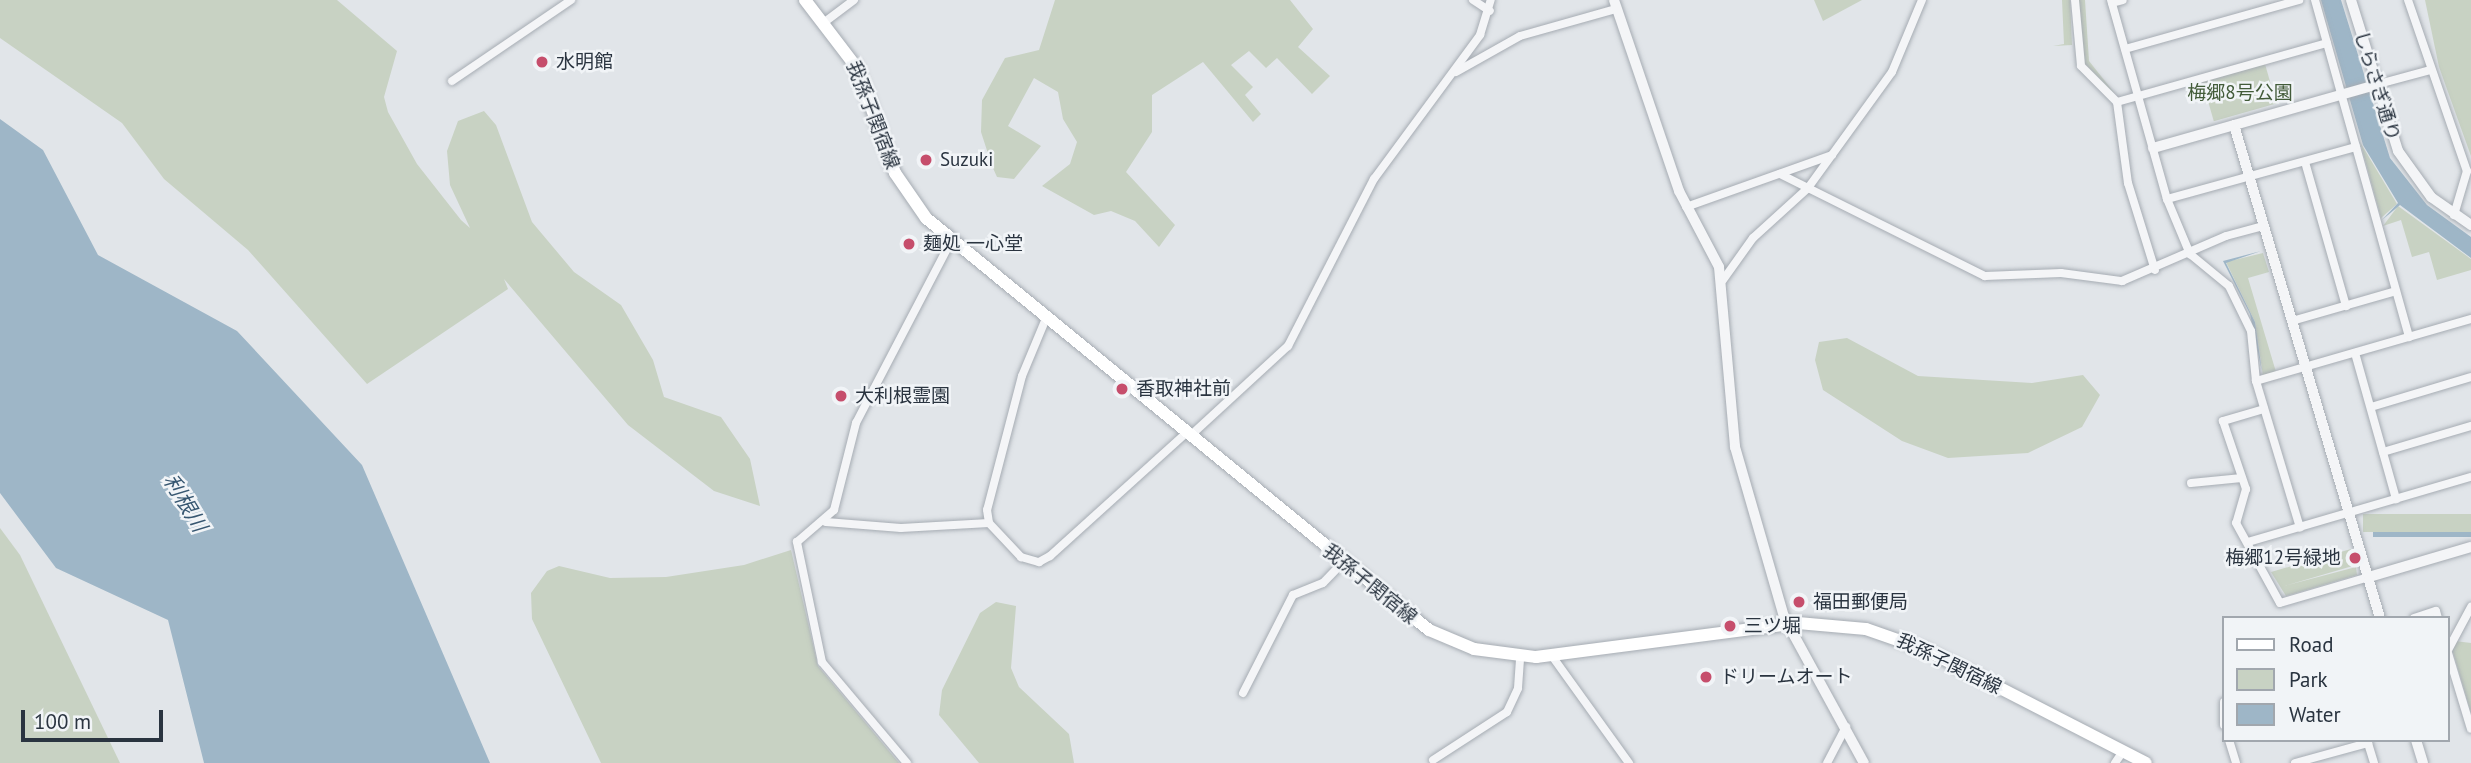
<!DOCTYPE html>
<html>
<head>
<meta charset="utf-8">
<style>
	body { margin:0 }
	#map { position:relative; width:2471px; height:763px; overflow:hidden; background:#e1e5e9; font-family:"PT Sans","Noto Sans JP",sans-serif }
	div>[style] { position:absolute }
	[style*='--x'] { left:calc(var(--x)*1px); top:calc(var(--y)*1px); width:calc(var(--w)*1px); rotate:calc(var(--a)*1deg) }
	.green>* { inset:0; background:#c8d2c3; transform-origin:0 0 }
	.water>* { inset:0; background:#9eb6c7; transform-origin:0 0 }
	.roads { filter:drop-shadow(0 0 2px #a6acb3) drop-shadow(0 0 2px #a6acb3) }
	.minor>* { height:8px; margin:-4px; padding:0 4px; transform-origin:4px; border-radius:4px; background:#f4f5f7 }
	.tertiary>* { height:10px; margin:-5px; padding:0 5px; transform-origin:5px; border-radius:5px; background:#f4f5f7 }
	.primary>* { height:12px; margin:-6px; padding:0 6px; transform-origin:6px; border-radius:6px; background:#fff }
	.dots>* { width:19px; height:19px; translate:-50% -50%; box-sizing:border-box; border:4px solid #f1f4f7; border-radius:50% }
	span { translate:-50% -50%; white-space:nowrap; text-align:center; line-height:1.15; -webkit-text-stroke:5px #f1f4f7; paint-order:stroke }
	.poi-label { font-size:19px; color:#2a3440 }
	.left { translate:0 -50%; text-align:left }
	.right { translate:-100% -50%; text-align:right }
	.street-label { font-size:19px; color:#2a3440 }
	.park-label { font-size:19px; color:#425b39 }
	.water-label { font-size:21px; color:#375771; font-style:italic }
	.legend { position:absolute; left:2222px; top:616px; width:228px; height:126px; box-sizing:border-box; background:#f1f4f7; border:2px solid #a1a7ae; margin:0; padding:9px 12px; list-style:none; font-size:21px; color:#2a3440 }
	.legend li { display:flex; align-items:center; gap:14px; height:35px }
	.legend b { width:35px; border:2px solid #a1a7ae }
	.scale { position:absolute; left:21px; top:710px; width:142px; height:32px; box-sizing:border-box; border:4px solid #2a3440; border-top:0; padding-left:9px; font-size:21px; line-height:24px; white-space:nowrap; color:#2a3440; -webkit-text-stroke:5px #f1f4f7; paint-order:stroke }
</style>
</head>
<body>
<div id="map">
	<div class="green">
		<i style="clip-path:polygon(0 0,337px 0,397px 51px,384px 97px,388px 112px,417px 164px,461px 220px,470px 228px,450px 185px,447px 151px,458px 121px,484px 111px,496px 125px,532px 222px,574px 272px,621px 305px,653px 360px,664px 397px,721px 417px,750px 459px,760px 506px,714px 491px,628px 425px,504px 279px,508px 289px,367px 384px,248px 250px,164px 179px,122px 123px,0 38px)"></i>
		<i style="clip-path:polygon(1055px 0,1290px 0,1313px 29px,1298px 47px,1330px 76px,1312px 94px,1277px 58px,1266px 68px,1249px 51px,1231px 65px,1253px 87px,1245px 95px,1261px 114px,1253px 122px,1203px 62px,1152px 95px,1152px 132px,1126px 172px,1175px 225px,1159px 247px,1135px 221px,1111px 211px,1094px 215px,1042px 186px,1070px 164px,1077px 142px,1063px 119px,1058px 92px,1034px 78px,1008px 126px,1041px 146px,1014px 179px,997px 177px,992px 166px,981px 132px,982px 100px,1005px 58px,1039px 50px)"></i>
		<i style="clip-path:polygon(1814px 0,1862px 0,1823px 21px)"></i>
		<i style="clip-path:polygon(2062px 0,2070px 0,2072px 45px,2053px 46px,2064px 44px)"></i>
		<i style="clip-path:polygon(2079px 0,2085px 0,2089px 61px,2116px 95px,2085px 64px)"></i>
		<i style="clip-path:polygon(2425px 0,2471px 0,2471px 156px,2439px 67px)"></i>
		<i style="left:2265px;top:64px;width:41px;height:65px;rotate:74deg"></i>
		<i style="clip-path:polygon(2360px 142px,2397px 204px,2381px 218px)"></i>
		<i style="clip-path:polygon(2398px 206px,2471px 259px,2471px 270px,2437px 280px,2429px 252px,2412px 257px,2401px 220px,2383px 226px)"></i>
		<i style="clip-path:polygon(2263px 253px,2269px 272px,2248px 278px,2276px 372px,2263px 376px,2255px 322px,2226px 262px)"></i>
		<i style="clip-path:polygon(1847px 338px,1918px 376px,2032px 383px,2083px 375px,2100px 395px,2082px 427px,2028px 453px,1948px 458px,1902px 441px,1823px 390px,1815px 360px,1819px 342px)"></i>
		<i style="left:2471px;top:514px;width:18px;height:108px;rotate:90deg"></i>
		<i style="clip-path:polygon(0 528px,20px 555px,120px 763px,0 763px)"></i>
		<i style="clip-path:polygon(2351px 549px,2356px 565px,2284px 586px,2356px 567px,2357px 575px,2286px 596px,2271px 572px)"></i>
		<i style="clip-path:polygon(791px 550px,818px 666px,899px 763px,601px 763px,532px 619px,531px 593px,547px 571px,559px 566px,610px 578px,666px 577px,744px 565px)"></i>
		<i style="clip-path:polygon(996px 602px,1016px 606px,1011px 668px,1019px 687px,1069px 734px,1074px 763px,979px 763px,939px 715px,942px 690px,980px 613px)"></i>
		<i style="clip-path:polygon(2455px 641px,2471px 643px,2471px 713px,2452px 649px)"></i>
	</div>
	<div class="water">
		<i style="clip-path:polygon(2321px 0,2341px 0,2390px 158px,2427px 205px,2471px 237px,2471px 258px,2400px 205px,2382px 220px,2398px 203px,2363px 145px)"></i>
		<i style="clip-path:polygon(0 119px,43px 150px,98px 255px,237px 331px,362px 465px,490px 763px,204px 763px,168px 620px,56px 568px,0 493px)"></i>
		<i style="clip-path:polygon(2261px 251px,2226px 263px,2255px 322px,2262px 372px,2250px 314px,2223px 261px)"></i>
		<i style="left:2471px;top:532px;width:5px;height:98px;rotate:90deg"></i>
	</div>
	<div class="roads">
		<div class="minor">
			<i style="--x:1473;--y:0;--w:20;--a:33"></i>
			<i style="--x:2075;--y:0;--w:66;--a:84.8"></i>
			<i style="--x:2081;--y:66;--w:51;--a:45"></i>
			<i style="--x:2117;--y:102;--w:82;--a:82.3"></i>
			<i style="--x:2128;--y:183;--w:91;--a:72.8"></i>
			<i style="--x:2111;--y:0;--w:207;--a:74.3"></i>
			<i style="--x:2167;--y:199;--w:60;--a:67.3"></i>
			<i style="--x:2190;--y:254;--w:50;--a:39.4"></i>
			<i style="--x:2229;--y:286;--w:50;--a:63.9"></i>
			<i style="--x:2251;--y:331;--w:50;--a:84.3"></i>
			<i style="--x:2256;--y:381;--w:153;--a:73.3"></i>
			<i style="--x:2315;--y:0;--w:350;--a:74.4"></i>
			<i style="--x:2408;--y:0;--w:181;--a:71"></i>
			<i style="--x:2467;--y:171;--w:46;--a:106.5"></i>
			<i style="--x:2112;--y:3;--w:11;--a:-15"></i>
			<i style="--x:826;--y:21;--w:35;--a:-37"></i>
			<i style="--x:2125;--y:49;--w:181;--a:-15.7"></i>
			<i style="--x:1456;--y:72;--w:73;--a:-29.4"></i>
			<i style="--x:1520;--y:36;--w:100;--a:-15.7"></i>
			<i style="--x:452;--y:81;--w:144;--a:-34.2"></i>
			<i style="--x:2375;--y:85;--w:54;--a:-15.1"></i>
			<i style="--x:2117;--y:102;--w:218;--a:-15.7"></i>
			<i style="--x:2305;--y:162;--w:150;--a:74.1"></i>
			<i style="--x:1780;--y:174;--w:229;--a:26.5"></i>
			<i style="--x:1985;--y:276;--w:76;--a:-2.3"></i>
			<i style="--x:2061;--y:273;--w:62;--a:7.5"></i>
			<i style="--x:2122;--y:281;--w:113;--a:-23.4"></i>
			<i style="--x:2226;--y:236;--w:39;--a:-15"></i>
			<i style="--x:2167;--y:199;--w:196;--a:-15.4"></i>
			<i style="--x:1686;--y:207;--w:155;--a:-19.6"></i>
			<i style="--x:1723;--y:280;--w:52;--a:-54.5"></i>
			<i style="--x:1753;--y:238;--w:74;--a:-42.3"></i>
			<i style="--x:1808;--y:188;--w:143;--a:-54.1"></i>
			<i style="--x:1892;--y:72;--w:78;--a:-67.4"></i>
			<i style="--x:1047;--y:316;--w:65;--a:112.6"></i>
			<i style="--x:1022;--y:376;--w:138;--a:104.6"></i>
			<i style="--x:987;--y:510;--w:13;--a:81"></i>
			<i style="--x:989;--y:523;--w:47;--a:46.7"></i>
			<i style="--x:1021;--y:557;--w:19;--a:16"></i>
			<i style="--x:1039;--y:562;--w:13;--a:-29"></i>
			<i style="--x:1050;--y:556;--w:183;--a:-42.1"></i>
			<i style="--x:2292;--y:321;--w:108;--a:-16.1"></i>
			<i style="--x:2355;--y:353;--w:152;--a:74.3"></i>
			<i style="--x:2256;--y:381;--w:224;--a:-16.1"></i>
			<i style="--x:2371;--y:407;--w:104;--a:-16.7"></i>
			<i style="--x:2264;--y:409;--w:43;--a:163.7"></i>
			<i style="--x:2223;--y:421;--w:72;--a:71.3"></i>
			<i style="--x:2246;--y:489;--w:35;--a:106"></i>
			<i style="--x:2236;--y:523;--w:91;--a:61.2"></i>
			<i style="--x:2280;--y:603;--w:93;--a:-16.3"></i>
			<i style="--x:1190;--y:436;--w:133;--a:-42.6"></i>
			<i style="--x:1288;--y:346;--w:188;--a:-62.8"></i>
			<i style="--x:1374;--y:179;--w:179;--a:-53.6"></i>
			<i style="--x:1480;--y:35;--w:37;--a:-73"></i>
			<i style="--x:2383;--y:452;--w:92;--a:-16.5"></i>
			<i style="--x:2191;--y:483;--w:51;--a:-5.6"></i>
			<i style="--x:826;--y:522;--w:75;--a:4.6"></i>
			<i style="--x:901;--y:528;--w:88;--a:-3.3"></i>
			<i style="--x:2248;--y:542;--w:232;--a:-16.3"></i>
			<i style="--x:2414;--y:618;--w:23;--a:-18"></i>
			<i style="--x:2436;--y:611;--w:7;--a:74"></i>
			<i style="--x:2448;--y:650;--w:49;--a:-61.9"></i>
			<i style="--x:2448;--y:653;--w:79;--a:73.2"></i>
			<i style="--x:1552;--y:656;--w:132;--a:54.3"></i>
			<i style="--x:1243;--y:693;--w:110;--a:-63"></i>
			<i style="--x:1293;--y:595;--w:32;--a:-22"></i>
			<i style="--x:1323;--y:583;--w:28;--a:-46"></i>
			<i style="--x:2224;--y:702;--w:23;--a:90"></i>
			<i style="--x:2229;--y:740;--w:24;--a:73"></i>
			<i style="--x:2367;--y:740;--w:24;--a:73"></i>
			<i style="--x:1433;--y:760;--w:88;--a:-33"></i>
			<i style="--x:1507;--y:712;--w:26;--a:-65"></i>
			<i style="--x:1518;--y:688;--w:32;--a:-86"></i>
			<i style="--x:907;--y:763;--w:132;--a:-130.1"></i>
			<i style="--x:822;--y:662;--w:123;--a:-101.8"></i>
			<i style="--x:797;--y:542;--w:49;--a:-40.9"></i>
			<i style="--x:834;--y:510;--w:90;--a:-75.8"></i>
			<i style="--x:856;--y:423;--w:208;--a:-62.4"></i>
			<i style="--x:1827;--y:763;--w:41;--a:-62.2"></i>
			<i style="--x:2115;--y:763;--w:14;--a:-56"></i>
			<i style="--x:2295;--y:763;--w:76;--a:-15.3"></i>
		</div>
		<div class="tertiary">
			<i style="--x:1614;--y:0;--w:202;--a:71.2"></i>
			<i style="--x:1679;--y:191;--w:86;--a:62.2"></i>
			<i style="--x:1719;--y:267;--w:181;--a:84.9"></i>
			<i style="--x:1735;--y:447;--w:177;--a:73.9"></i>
			<i style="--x:1784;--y:617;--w:166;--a:61.3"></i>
			<i style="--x:2351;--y:0;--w:158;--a:72.7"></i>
			<i style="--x:2398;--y:151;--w:57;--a:54.3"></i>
			<i style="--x:2431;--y:197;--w:49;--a:35"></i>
			<i style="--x:2234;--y:125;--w:514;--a:73.5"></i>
			<i style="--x:2153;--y:148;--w:231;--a:-15.8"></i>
			<i style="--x:2369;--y:577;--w:106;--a:-16.4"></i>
			<i style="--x:2416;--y:740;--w:24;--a:73"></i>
		</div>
		<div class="primary">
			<i style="--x:805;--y:0;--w:86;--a:52.6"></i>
			<i style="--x:857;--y:68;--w:112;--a:70.1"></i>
			<i style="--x:895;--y:173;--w:55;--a:55.4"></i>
			<i style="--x:926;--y:218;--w:650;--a:39.32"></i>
			<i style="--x:1429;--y:630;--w:49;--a:22.9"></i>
			<i style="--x:1474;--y:649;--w:63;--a:7.4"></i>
			<i style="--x:1536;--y:657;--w:264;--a:-7.4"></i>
			<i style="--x:1798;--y:623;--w:68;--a:5"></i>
			<i style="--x:1866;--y:629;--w:64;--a:19.3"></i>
			<i style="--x:1926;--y:650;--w:247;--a:27.2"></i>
		</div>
	</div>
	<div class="dots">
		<i style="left:542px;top:62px;background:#c64e6c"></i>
		<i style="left:926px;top:160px;background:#c64e6c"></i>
		<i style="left:909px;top:244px;background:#c64e6c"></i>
		<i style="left:1122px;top:389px;background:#c64e6c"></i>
		<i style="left:841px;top:396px;background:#c64e6c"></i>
		<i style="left:2355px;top:558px;background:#c64e6c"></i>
		<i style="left:1799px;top:602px;background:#c64e6c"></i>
		<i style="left:1730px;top:626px;background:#c64e6c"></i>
		<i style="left:1706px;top:677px;background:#c64e6c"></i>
	</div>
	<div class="poi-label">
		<span class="left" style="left:556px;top:62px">水明館</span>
		<span class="left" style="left:940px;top:160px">Suzuki</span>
		<span class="left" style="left:923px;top:244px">麺処 一心堂</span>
		<span class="left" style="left:1136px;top:389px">香取神社前</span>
		<span class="left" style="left:855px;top:396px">大利根霊園</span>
		<span class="right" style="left:2341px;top:558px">梅郷12号緑地</span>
		<span class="left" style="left:1813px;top:602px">福田郵便局</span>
		<span class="left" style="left:1744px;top:626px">三ツ堀</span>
		<span class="left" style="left:1720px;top:677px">ドリームオート</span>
	</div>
	<div class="street-label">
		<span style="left:2377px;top:86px;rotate:73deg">しらさぎ通り</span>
		<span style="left:873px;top:115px;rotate:69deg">我孫子関宿線</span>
		<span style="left:1370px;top:584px;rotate:39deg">我孫子関宿線</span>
		<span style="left:1949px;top:664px;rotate:26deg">我孫子関宿線</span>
	</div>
	<div class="park-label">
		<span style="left:2240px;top:93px">梅郷8号公園</span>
	</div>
	<div class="water-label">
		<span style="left:185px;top:503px;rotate:59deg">利根川</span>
	</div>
	<ul class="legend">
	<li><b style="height:9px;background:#fff"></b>Road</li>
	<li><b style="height:19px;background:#c8d2c3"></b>Park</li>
	<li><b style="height:19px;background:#9eb6c7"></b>Water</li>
	</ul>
	<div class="scale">100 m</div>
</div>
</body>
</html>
